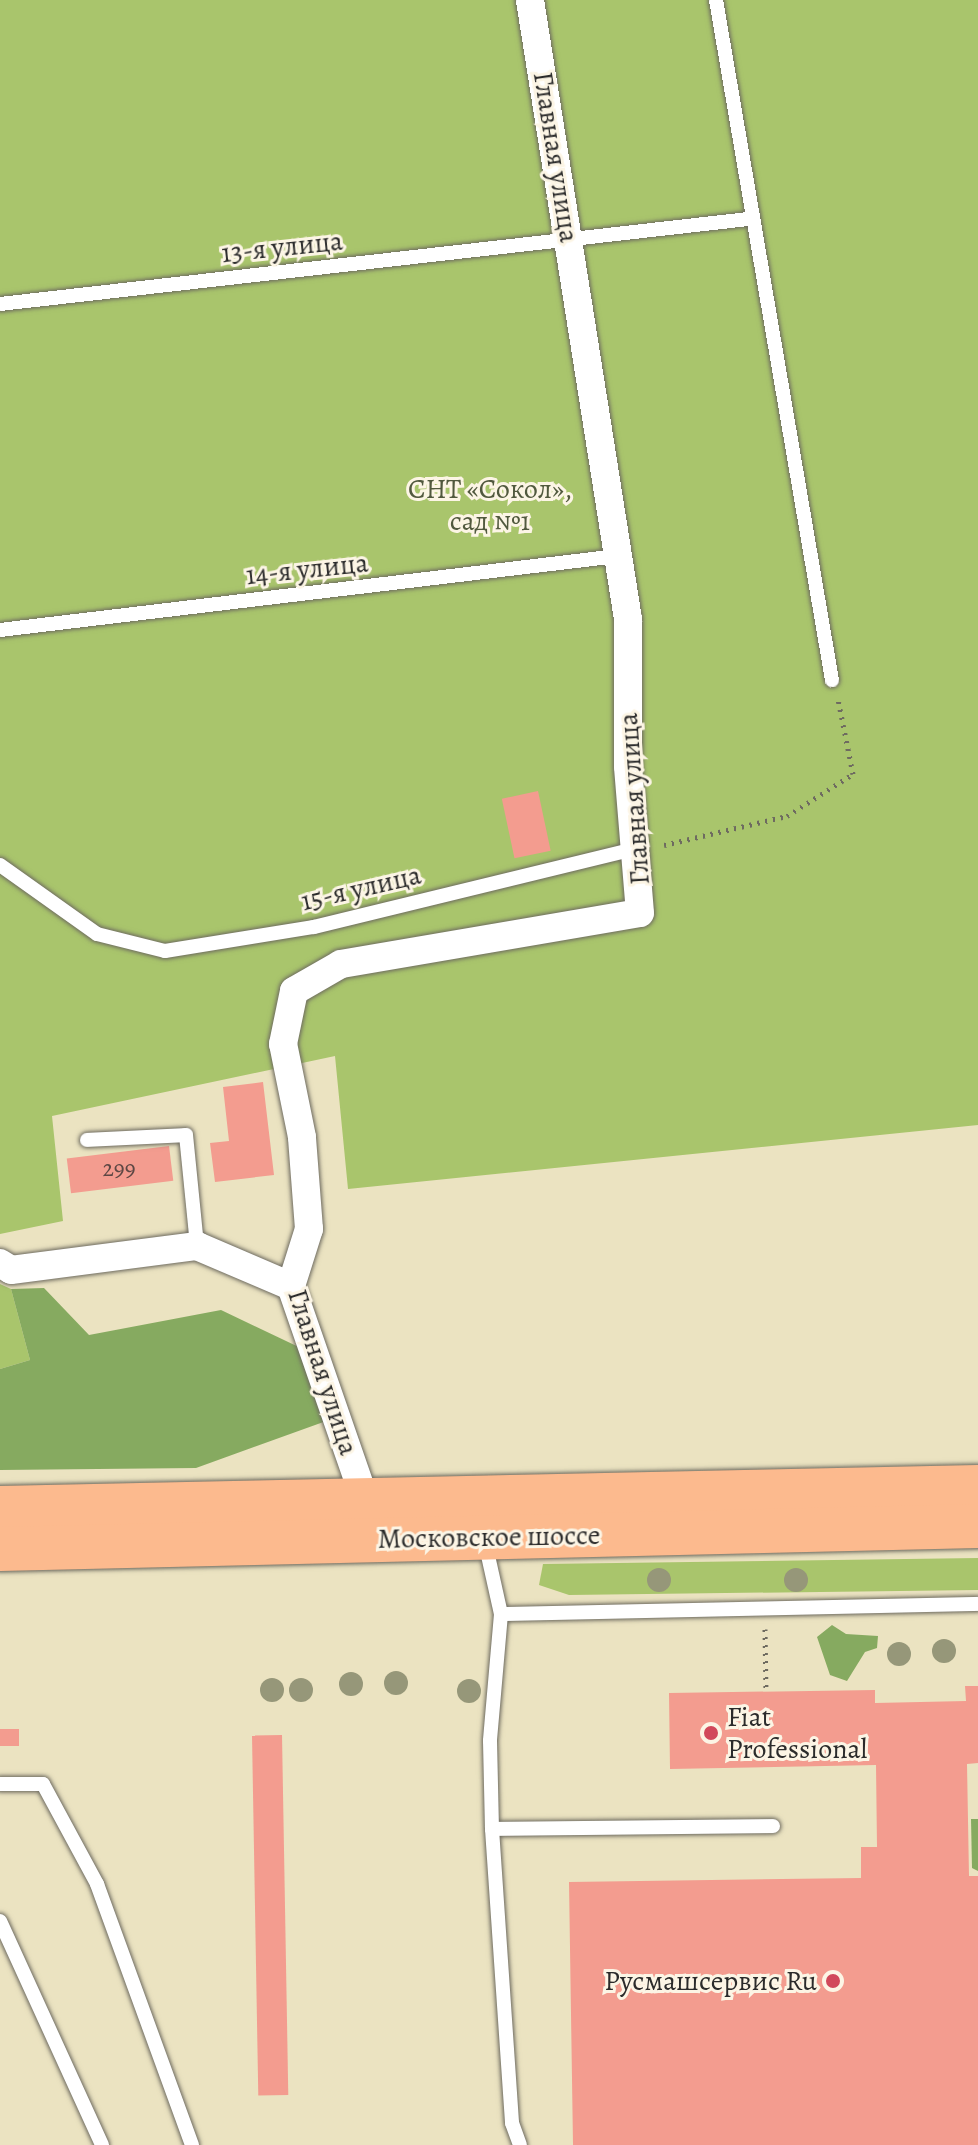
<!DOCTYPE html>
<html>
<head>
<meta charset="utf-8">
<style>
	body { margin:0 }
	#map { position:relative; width:978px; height:2145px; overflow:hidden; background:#ebe3c1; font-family:Alegreya,serif }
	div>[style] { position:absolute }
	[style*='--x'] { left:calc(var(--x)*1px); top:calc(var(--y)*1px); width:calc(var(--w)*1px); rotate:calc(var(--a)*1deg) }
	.green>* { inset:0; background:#a9c56c }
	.forest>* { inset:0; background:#86aa60 }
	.building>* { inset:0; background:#f39c8f; transform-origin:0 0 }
	.path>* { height:5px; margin-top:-2.5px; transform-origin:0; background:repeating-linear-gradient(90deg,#6e6b60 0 2px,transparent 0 8px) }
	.roads { filter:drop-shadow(0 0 2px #6e6b60) drop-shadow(0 0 2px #6e6b60) }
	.lane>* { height:14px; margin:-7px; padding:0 7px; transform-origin:7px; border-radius:7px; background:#fff }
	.street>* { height:28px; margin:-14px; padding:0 14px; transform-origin:14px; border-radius:14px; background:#fff }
	.primary>* { height:44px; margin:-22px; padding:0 22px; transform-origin:22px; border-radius:22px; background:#fcba8e }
	.trees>* { width:24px; height:24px; margin:-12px; border-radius:50%; background:#969779 }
	.dots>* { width:22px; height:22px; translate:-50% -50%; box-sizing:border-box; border:4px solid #fcf5e5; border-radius:50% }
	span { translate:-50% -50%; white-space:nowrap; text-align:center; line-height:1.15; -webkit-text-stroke:6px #fcf5e5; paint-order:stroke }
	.number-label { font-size:24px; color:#5d4744 }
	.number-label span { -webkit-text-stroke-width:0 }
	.street-label { font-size:28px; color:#2b2b2b }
	.park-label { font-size:28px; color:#51593e }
	.poi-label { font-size:28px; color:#2b2b2b }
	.left { translate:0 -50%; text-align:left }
	.right { translate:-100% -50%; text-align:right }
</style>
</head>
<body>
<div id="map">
	<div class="green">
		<i style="clip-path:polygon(0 0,978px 0,978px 1125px,348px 1189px,335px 1056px,52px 1116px,63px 1221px,0 1234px)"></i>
		<i style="clip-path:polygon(0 1284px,11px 1289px,30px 1360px,0 1369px)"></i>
		<i style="clip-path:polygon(978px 1558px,978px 1590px,569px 1595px,539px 1585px,543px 1564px)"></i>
	</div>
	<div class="forest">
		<i style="clip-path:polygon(44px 1288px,89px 1335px,221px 1310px,305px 1350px,329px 1420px,196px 1468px,0 1470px,0 1369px,30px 1360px,11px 1289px)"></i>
		<i style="clip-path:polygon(832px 1625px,846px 1634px,878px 1636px,877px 1648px,865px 1652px,847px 1681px,830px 1675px,817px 1637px)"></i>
		<i style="clip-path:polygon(971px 1819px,978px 1819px,978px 1871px,972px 1868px)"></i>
	</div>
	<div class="building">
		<i style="left:538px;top:791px;width:61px;height:37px;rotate:78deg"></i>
		<i style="clip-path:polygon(263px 1082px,274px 1175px,215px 1182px,210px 1143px,229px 1141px,223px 1087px)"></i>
		<i style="left:169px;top:1146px;width:35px;height:103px;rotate:83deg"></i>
		<i style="clip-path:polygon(965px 1686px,978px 1686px,978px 1763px,967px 1764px,969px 1876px,978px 1876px,978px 2145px,573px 2145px,569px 1882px,861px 1878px,861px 1847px,877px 1847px,876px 1765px,670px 1769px,669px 1693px,875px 1690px,875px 1703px,966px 1701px)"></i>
		<i style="left:0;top:1729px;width:19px;height:17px"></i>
		<i style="left:282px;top:1735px;width:360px;height:30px;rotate:89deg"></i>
	</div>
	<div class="path">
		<i style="--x:664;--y:845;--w:126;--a:-13.3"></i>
		<i style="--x:787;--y:816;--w:78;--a:-32.5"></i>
		<i style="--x:853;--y:774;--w:76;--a:-101.3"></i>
		<i style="--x:765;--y:1629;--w:63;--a:89.1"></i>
	</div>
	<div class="roads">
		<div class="lane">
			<i style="--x:716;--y:0;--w:690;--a:80.32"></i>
			<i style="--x:0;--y:304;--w:753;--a:-6.48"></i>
			<i style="--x:0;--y:630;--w:622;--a:-6.83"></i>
			<i style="--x:0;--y:865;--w:119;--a:35.4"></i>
			<i style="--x:97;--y:934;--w:70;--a:14"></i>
			<i style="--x:165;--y:951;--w:151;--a:-9.2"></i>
			<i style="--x:314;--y:927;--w:330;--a:-13.7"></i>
			<i style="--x:87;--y:1140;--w:99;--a:-2.9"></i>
			<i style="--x:186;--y:1135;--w:112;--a:84.3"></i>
			<i style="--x:485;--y:1542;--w:74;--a:77.5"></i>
			<i style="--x:501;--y:1614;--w:477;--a:-1.2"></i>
			<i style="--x:501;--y:1614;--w:127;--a:95"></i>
			<i style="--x:490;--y:1741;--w:88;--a:88.7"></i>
			<i style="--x:492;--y:1829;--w:281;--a:-0.6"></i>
			<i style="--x:0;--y:1784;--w:43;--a:0"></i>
			<i style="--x:43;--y:1784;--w:114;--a:61.6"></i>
			<i style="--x:97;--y:1884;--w:278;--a:70"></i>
			<i style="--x:492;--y:1829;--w:295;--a:86.1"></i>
			<i style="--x:512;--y:2123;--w:23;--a:70"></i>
			<i style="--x:0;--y:1921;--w:246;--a:65.5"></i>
		</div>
		<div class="street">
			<i style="--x:0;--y:1263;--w:13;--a:32"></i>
			<i style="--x:11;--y:1270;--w:188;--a:-7.4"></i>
			<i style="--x:197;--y:1246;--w:102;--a:23.1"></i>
			<i style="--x:365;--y:1500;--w:226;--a:-109.1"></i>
			<i style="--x:291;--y:1286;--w:60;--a:-72.5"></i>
			<i style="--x:309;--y:1229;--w:92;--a:-94.4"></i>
			<i style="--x:302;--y:1137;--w:95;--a:-101.5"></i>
			<i style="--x:283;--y:1044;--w:54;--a:-78.3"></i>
			<i style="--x:294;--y:991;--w:54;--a:-29.9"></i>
			<i style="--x:341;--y:964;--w:303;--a:-9.7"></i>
			<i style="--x:640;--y:913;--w:147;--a:-94.7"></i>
			<i style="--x:628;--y:766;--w:147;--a:-90"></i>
			<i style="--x:628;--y:619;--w:627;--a:-99"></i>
		</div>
		<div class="primary">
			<i style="--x:0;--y:1508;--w:978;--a:-1.23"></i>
			<i style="--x:0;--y:1549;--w:978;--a:-1.35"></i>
		</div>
	</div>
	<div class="trees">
		<i style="left:659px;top:1580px"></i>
		<i style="left:796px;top:1580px"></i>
		<i style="left:944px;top:1651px"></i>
		<i style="left:899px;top:1654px"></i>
		<i style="left:396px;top:1683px"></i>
		<i style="left:351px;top:1684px"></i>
		<i style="left:272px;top:1690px"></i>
		<i style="left:301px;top:1690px"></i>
		<i style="left:469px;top:1691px"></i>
	</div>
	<div class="dots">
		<i style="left:711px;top:1733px;background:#d1495b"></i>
		<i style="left:833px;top:1981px;background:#d1495b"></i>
	</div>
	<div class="number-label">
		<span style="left:119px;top:1169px">299</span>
	</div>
	<div class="street-label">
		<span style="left:556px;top:157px;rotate:81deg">Главная улица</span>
		<span style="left:282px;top:247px;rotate:-6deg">13-я улица</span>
		<span style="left:307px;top:569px;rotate:-6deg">14-я улица</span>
		<span style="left:634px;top:799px;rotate:-94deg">Главная улица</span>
		<span style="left:361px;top:888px;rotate:-13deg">15-я улица</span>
		<span style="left:323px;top:1372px;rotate:72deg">Главная улица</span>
		<span style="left:489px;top:1537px;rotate:-1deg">Московское шоссе</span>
	</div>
	<div class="park-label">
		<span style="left:490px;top:505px">СНТ «Сокол»,<br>сад №1</span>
	</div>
	<div class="poi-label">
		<span class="left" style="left:727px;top:1733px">Fiat<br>Professional</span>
		<span class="right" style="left:817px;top:1981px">Русмашсервис Ru</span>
	</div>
</div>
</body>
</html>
